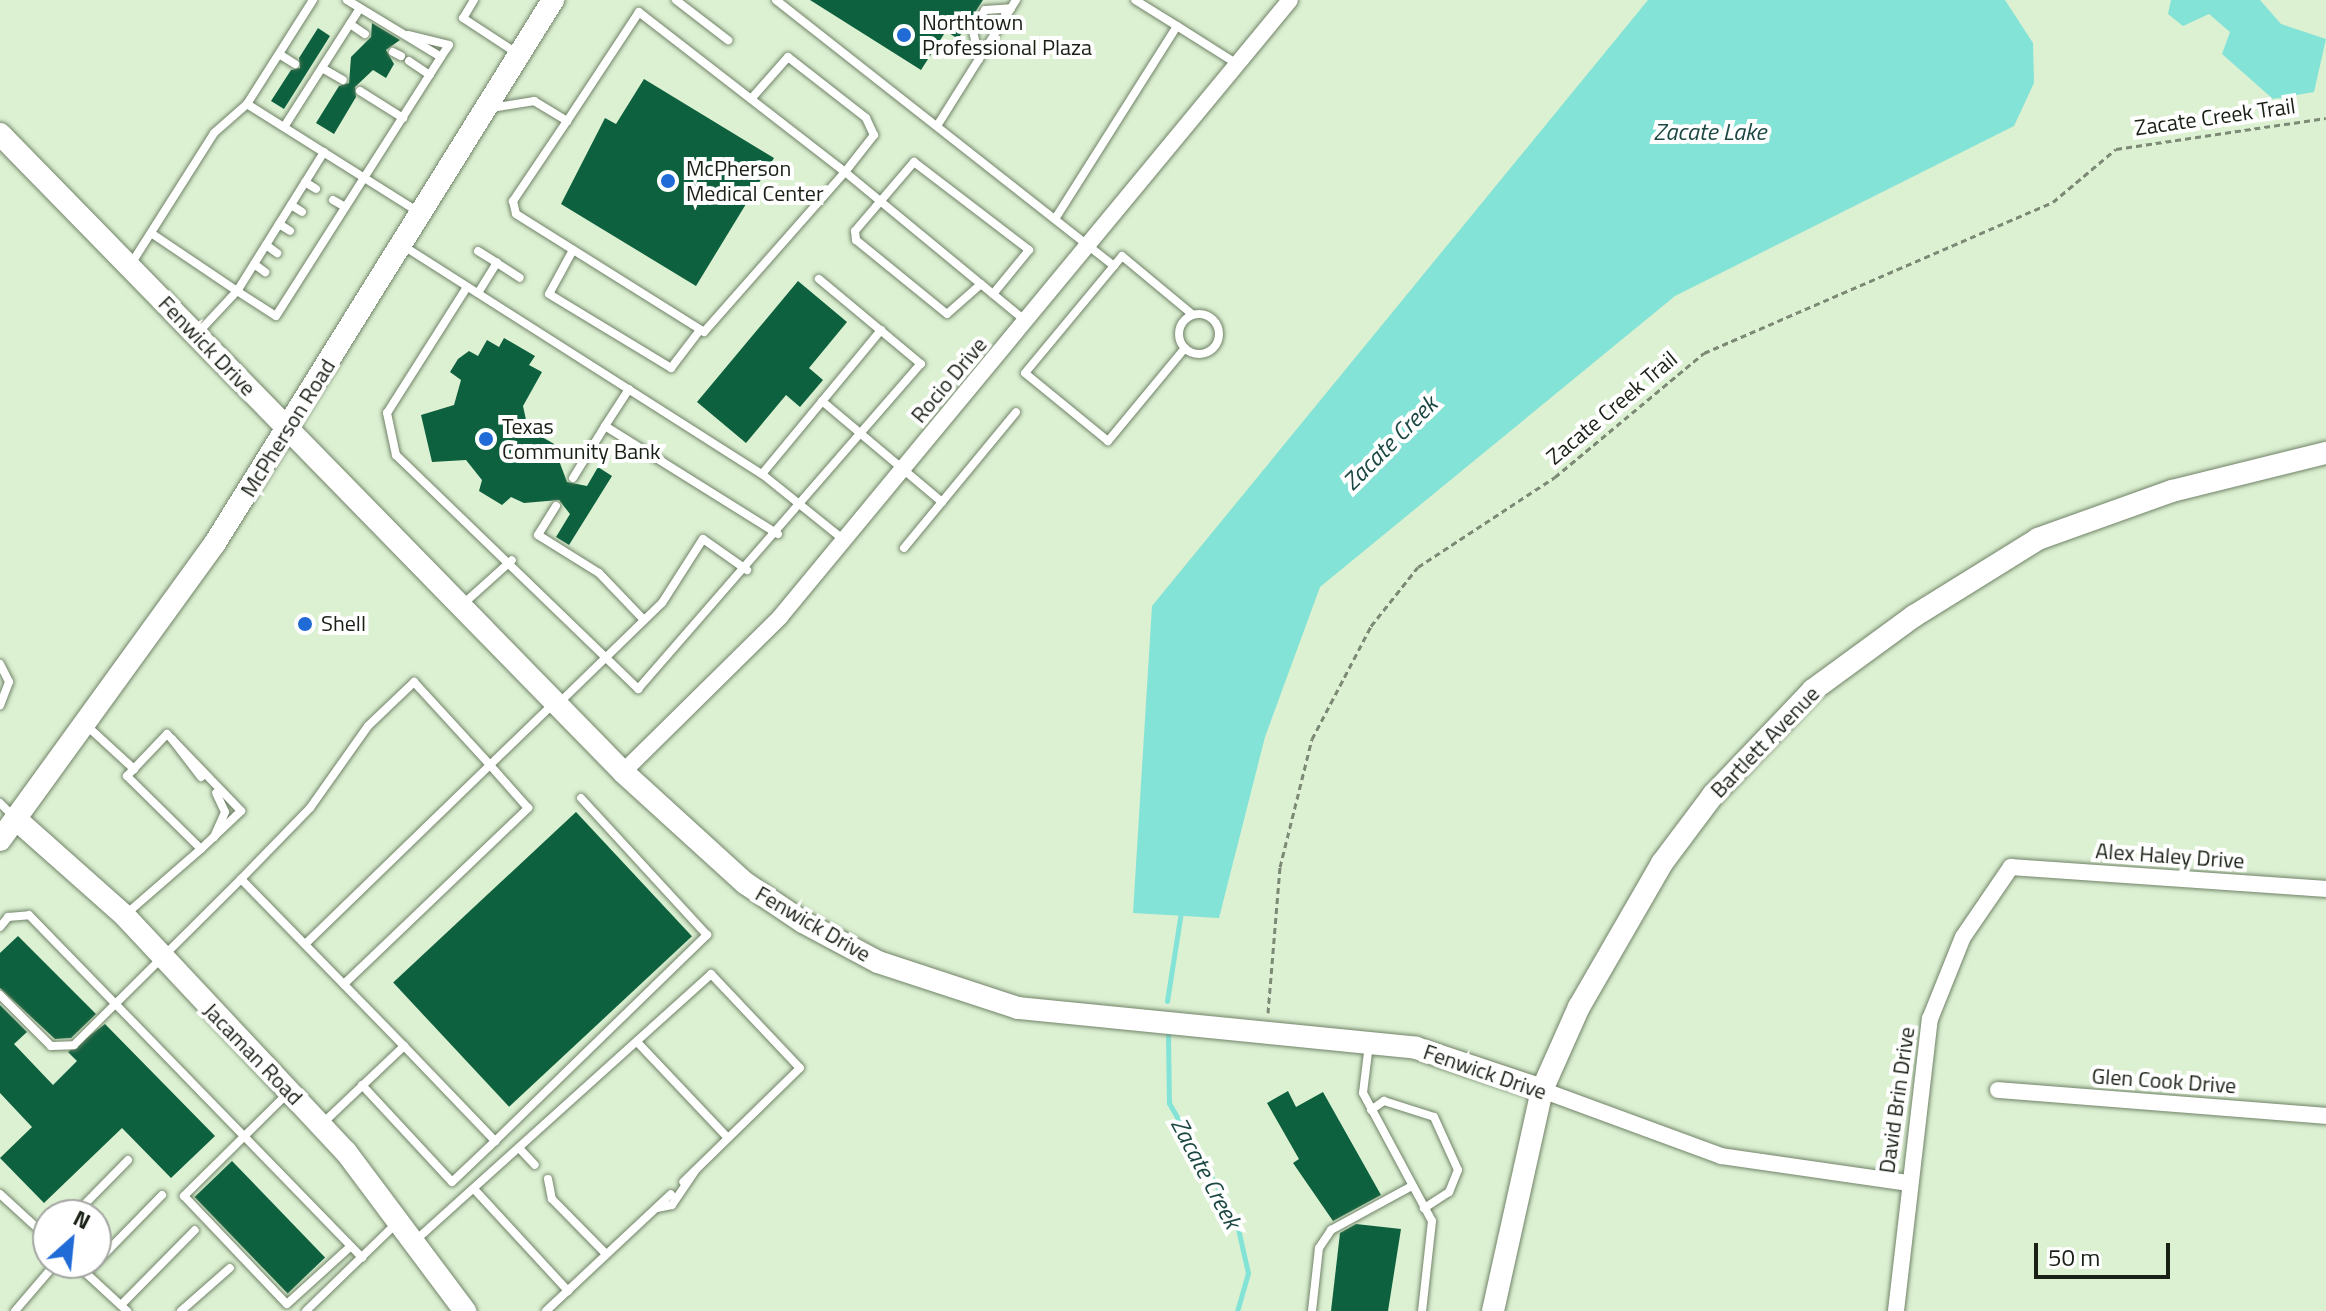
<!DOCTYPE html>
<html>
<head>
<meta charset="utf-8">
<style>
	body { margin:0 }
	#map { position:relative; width:2326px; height:1311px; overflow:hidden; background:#dcf0d2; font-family:"Titillium Web",sans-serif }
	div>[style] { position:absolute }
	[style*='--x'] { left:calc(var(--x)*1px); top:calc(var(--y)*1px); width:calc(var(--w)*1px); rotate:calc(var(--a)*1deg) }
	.water>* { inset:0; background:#83e3d6 }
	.stream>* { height:5px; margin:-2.5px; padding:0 2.5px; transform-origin:2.5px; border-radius:2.5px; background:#83e3d6 }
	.building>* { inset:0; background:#0e613f; transform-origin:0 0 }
	.path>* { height:3px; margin-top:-1.5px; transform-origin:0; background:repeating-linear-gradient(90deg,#7c8975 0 6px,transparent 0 10px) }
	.roads { filter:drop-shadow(0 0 2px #718368) drop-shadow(0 0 2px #718368) }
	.lane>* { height:8px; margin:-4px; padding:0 4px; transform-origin:4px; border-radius:4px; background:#fff }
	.lane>.ring { margin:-4px; padding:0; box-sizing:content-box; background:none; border:8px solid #fff; border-radius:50% }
	.street>* { height:16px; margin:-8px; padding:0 8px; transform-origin:8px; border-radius:8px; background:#fff }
	.secondary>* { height:22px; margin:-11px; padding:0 11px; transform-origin:11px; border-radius:11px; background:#fff }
	.dots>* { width:22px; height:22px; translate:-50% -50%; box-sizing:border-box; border:4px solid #fff; border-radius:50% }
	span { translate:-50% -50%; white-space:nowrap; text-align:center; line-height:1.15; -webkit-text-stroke:8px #fff; paint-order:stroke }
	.poi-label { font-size:22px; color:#192015 }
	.left { translate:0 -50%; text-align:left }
	.street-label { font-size:22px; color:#192015 }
	.water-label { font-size:24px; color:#1c4843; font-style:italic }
	.north { position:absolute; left:32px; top:1199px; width:80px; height:80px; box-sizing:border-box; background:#fff; border:2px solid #a3a6a1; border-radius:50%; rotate:27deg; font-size:22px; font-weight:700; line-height:32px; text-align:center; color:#192015 }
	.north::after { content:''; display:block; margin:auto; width:28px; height:36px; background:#206bd6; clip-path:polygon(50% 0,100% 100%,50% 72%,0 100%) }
	.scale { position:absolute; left:2034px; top:1243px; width:136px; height:36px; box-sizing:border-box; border:4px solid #192015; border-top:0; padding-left:10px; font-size:24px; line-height:28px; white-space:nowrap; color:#192015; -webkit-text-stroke:6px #fff; paint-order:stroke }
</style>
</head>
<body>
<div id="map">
	<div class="water">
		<i style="clip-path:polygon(1648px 0,2005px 0,2033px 43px,2034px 83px,2014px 126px,1675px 296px,1320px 587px,1265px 737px,1219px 918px,1133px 913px,1152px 606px)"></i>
		<i style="clip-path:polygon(2171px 0,2260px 0,2281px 24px,2326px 39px,2314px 92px,2273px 99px,2222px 54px,2230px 32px,2209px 14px,2183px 26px,2168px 14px)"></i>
	</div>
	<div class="stream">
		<i style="--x:1167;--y:1001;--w:90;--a:-81.1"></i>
		<i style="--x:1168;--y:1034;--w:69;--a:89.2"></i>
		<i style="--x:1169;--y:1103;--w:135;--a:60.2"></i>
		<i style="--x:1236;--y:1220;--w:54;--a:77.2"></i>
		<i style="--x:1248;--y:1273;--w:40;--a:106"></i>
	</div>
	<div class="building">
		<i style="clip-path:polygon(810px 0,983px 0,958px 39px,946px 31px,921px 70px)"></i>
		<i style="clip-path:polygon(372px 23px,400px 40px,386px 50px,394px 64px,386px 78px,373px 70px,355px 87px,356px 97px,334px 134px,316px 123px,339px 86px,349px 83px,351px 57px,371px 37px)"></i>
		<i style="clip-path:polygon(318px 28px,330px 36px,284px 109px,271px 101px,291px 70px,300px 68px,299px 58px)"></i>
		<i style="clip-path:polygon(644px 79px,774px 158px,696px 286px,561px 204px,605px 118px,616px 124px)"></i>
		<i style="clip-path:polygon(798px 281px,847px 322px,809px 368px,823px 380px,800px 407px,786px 395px,746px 443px,697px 402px)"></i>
		<i style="clip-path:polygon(504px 338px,535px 356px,529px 365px,542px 372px,523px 406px,528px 429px,563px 449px,558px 458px,567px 482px,587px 486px,598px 467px,612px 476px,569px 545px,556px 537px,570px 514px,559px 500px,524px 503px,511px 497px,502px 505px,479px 491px,482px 480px,466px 460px,432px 462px,421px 415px,454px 405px,461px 380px,450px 372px,458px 359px,469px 351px,478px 356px,487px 340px,499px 347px)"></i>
		<i style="left:576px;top:812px;width:170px;height:250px;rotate:47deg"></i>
		<i style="clip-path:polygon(18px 936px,96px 1014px,71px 1038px,55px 1039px,0 988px,0 953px)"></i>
		<i style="clip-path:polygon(0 1005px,27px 1032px,14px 1044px,53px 1085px,77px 1061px,68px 1052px,105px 1024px,215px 1136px,171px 1178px,122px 1128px,44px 1203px,0 1158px,32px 1127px,0 1093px)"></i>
		<i style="clip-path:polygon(1288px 1091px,1296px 1107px,1323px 1092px,1381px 1195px,1333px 1221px,1293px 1163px,1299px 1159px,1267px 1103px)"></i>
		<i style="left:232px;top:1161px;width:134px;height:52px;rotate:46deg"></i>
		<i style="clip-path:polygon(1356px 1224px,1401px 1229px,1388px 1311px,1331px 1311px,1340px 1233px)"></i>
	</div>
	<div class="path">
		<i style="--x:1268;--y:1013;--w:146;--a:-85.3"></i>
		<i style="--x:1280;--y:867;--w:132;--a:-76"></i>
		<i style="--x:1312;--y:739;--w:127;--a:-62.4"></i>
		<i style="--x:1371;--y:626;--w:75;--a:-51.5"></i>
		<i style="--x:1418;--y:567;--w:164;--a:-33.3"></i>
		<i style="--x:1555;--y:477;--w:194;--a:-39.8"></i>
		<i style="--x:1704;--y:353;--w:380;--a:-23.4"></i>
		<i style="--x:2053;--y:202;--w:82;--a:-40.1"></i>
		<i style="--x:2116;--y:149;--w:212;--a:-8.4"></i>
	</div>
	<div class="roads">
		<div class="lane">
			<i style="--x:313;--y:0;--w:123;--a:122.4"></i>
			<i style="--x:247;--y:104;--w:201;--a:32.2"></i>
			<i style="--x:474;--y:0;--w:21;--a:121"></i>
			<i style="--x:463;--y:18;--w:66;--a:33.2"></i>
			<i style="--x:676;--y:0;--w:66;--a:37.6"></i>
			<i style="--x:776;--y:0;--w:430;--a:38.2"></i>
			<i style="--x:350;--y:24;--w:18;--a:34"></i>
			<i style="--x:1177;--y:26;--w:71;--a:32.3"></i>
			<i style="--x:408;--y:35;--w:42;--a:13.7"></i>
			<i style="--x:449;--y:45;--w:14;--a:124"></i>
			<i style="--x:393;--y:52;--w:9;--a:27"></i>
			<i style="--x:279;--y:54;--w:19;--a:32"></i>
			<i style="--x:979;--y:59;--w:30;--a:-102"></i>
			<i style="--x:973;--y:30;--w:23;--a:-59"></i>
			<i style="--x:985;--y:10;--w:26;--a:-4"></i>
			<i style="--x:409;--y:61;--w:25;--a:34"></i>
			<i style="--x:322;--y:68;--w:24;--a:30"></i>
			<i style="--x:360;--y:91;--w:51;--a:32.1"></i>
			<i style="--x:751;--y:99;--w:56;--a:-48.6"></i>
			<i style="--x:788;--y:57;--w:99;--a:38"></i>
			<i style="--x:866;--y:118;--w:19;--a:65"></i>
			<i style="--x:874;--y:135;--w:47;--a:128.1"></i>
			<i style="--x:845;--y:172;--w:234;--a:39.5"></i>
			<i style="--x:491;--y:108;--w:44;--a:-9.2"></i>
			<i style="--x:534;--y:101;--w:39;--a:31"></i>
			<i style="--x:567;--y:121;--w:97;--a:124"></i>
			<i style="--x:513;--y:201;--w:13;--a:77"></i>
			<i style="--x:516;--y:214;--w:222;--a:32.1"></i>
			<i style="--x:704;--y:332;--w:213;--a:-48.6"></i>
			<i style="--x:845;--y:172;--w:261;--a:-142.2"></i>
			<i style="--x:639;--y:12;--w:131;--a:123.4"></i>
			<i style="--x:937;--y:126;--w:149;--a:-57.9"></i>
			<i style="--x:284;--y:127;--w:141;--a:-57.4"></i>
			<i style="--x:324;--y:152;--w:164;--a:122"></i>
			<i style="--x:237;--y:291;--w:46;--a:32.7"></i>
			<i style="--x:276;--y:316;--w:307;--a:-57.5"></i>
			<i style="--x:441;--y:57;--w:110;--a:-148.8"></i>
			<i style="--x:305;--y:182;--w:13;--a:32"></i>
			<i style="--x:333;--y:200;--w:14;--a:30"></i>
			<i style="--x:291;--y:205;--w:13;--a:32"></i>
			<i style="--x:1055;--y:219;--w:228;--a:-57.7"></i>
			<i style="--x:1177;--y:26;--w:49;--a:-148.2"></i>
			<i style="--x:279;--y:224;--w:13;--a:32"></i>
			<i style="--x:151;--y:233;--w:104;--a:34"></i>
			<i style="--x:237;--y:291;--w:60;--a:133"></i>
			<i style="--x:266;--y:245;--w:14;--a:36"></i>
			<i style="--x:402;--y:245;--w:427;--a:32.5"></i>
			<i style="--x:762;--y:474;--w:105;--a:38.8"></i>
			<i style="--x:573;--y:250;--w:50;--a:118.6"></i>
			<i style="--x:549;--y:294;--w:143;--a:31.2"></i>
			<i style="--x:671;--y:368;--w:48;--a:-52.7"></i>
			<i style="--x:478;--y:251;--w:22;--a:32"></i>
			<i style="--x:131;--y:264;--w:155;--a:-57.6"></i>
			<i style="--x:214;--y:133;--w:44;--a:-41.3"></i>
			<i style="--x:254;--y:264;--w:14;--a:36"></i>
			<i style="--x:981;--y:284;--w:45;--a:138.6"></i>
			<i style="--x:947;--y:314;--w:117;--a:-140.9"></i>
			<i style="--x:856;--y:240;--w:9;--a:-96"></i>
			<i style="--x:855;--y:231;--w:91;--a:-49.5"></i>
			<i style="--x:914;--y:162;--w:145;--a:37.4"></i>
			<i style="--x:1029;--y:250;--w:57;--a:129.3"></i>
			<i style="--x:467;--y:287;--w:149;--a:122.4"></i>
			<i style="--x:387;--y:413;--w:43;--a:77.9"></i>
			<i style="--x:396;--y:455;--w:337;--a:44"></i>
			<i style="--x:638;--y:689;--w:431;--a:-49"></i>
			<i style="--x:921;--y:364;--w:133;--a:-140.2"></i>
			<i style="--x:478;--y:293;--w:36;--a:-58"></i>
			<i style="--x:497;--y:263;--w:27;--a:33"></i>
			<i class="ring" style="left:1179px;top:314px;width:32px;height:32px"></i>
			<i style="--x:1185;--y:348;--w:121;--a:129.6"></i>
			<i style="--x:1108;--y:441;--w:107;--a:-140.7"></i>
			<i style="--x:1025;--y:373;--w:152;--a:-50.3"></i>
			<i style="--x:1122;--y:256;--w:92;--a:39.7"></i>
			<i style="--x:629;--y:389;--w:44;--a:123"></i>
			<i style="--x:605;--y:426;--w:204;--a:32"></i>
			<i style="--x:822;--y:401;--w:157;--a:40.1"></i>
			<i style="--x:762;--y:474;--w:187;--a:-50.4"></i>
			<i style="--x:573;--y:478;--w:61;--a:-58.4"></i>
			<i style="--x:556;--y:506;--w:34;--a:122"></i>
			<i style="--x:538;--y:535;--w:72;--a:31.9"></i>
			<i style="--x:599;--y:573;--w:65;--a:46.2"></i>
			<i style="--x:904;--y:548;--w:176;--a:-50.5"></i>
			<i style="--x:462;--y:605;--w:67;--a:-42"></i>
			<i style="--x:0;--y:664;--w:20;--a:63"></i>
			<i style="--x:9;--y:682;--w:25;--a:111"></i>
			<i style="--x:558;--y:704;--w:145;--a:-44.2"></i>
			<i style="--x:662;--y:603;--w:76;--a:-57.4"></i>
			<i style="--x:703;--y:539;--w:54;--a:35.2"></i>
			<i style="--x:87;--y:726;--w:64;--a:42.5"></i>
			<i style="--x:172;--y:739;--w:48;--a:52.7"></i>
			<i style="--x:0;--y:803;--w:20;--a:45"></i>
			<i style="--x:214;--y:837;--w:27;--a:-66"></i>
			<i style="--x:225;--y:812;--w:21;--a:-115"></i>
			<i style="--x:241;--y:879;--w:99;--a:-45.8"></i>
			<i style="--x:310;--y:808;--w:100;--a:-54.7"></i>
			<i style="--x:368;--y:726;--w:64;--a:-43.7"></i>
			<i style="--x:414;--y:682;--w:113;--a:47.5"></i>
			<i style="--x:490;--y:765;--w:257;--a:135.9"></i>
			<i style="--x:125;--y:915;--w:101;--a:-41"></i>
			<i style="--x:201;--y:849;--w:104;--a:-135.4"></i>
			<i style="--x:127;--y:776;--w:58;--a:-46.4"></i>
			<i style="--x:167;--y:734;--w:107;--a:46.1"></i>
			<i style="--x:241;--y:811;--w:55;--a:136.5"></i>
			<i style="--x:0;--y:927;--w:13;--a:-51"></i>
			<i style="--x:8;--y:917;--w:21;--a:-5"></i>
			<i style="--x:29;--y:915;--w:478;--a:45.8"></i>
			<i style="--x:344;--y:984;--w:255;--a:-43.7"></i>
			<i style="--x:528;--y:808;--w:57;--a:-131.5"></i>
			<i style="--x:490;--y:765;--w:88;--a:-44.1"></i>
			<i style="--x:0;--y:995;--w:72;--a:45"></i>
			<i style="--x:51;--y:1046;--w:23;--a:-2"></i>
			<i style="--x:74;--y:1045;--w:235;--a:-44.8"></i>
			<i style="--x:241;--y:879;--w:233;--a:45.7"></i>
			<i style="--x:637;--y:1042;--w:132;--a:46.5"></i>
			<i style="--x:1369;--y:1044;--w:49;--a:97"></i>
			<i style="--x:1363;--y:1093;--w:145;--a:61.7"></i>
			<i style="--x:1432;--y:1221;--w:91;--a:96.3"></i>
			<i style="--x:362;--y:1085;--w:132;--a:47.1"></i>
			<i style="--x:452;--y:1182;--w:59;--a:-43.6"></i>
			<i style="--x:289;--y:1092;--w:148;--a:135.3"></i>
			<i style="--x:184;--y:1196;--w:149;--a:46.4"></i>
			<i style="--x:287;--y:1304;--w:86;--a:-42.2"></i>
			<i style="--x:1371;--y:1110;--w:16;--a:-35"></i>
			<i style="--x:1384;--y:1101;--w:52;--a:17.7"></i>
			<i style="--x:1434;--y:1117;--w:58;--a:65.6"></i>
			<i style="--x:1458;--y:1170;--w:24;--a:112"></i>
			<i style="--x:1449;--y:1192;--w:30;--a:147"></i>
			<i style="--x:323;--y:1123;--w:112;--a:-43.5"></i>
			<i style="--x:404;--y:1046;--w:132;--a:46.2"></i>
			<i style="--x:495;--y:1141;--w:296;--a:-44.2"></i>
			<i style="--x:707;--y:935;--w:186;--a:-132.6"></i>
			<i style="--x:519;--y:1148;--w:23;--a:47"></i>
			<i style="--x:548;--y:1179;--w:20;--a:79"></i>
			<i style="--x:552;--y:1199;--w:77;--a:45.5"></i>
			<i style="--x:474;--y:1189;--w:139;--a:47.3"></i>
			<i style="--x:0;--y:1194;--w:65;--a:42.5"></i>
			<i style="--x:657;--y:1208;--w:15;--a:-11"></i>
			<i style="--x:672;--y:1205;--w:41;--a:-55.9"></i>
			<i style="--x:74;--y:1215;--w:77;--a:-45.5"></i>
			<i style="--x:417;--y:1239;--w:396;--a:-42"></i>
			<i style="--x:711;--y:974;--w:129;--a:46.6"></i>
			<i style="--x:800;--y:1068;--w:163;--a:135.7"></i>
			<i style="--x:75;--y:1263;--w:71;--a:42.7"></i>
			<i style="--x:86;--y:1273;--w:109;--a:-45.7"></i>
			<i style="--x:121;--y:1305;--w:105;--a:-45.4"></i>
			<i style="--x:15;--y:1311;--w:63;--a:-49.5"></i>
			<i style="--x:181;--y:1311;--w:65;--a:-41.3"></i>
			<i style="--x:306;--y:1311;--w:128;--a:-44.1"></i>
			<i style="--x:546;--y:1311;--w:171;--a:-43.1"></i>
			<i style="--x:1312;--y:1311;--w:63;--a:-83.7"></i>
			<i style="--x:1319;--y:1248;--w:22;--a:-56"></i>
			<i style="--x:1331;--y:1230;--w:90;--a:-28.6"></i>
		</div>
		<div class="street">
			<i style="--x:623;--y:772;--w:221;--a:-44.6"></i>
			<i style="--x:780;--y:617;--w:800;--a:-50.42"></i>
			<i style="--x:1542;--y:1090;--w:191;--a:20.2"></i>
			<i style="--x:1721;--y:1156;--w:189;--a:8.2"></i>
			<i style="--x:1998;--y:1090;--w:329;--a:4.5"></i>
			<i style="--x:1896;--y:1311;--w:294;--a:-83.4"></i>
			<i style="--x:1930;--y:1019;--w:88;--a:-68.1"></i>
			<i style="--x:1963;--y:937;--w:85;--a:-55.6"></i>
			<i style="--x:2011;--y:867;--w:316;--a:4"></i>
		</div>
		<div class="secondary">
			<i style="--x:0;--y:134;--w:892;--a:45.68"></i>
			<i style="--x:623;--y:772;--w:165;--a:42.3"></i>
			<i style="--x:745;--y:883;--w:70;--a:33.9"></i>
			<i style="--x:803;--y:922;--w:85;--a:28.1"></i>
			<i style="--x:878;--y:962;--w:147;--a:18.2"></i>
			<i style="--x:1018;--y:1008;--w:400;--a:5.7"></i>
			<i style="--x:1416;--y:1048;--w:133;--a:18.4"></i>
			<i style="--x:17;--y:820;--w:144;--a:41.6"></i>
			<i style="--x:125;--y:916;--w:323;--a:46.9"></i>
			<i style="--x:346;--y:1152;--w:199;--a:53.2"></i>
			<i style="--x:0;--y:840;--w:367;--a:-54.1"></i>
			<i style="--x:215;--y:543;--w:640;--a:-58.1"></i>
			<i style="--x:1493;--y:1311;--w:226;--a:-77.5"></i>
			<i style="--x:1542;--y:1090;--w:91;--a:-66"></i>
			<i style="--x:1579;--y:1007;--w:166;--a:-60"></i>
			<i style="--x:1662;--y:863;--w:85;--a:-53.1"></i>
			<i style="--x:1713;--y:795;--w:145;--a:-46.4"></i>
			<i style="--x:1813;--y:690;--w:125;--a:-36.2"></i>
			<i style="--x:1914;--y:616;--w:146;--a:-31.8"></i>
			<i style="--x:2038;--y:539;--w:142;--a:-19.7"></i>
			<i style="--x:2172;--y:491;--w:159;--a:-13.9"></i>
		</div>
	</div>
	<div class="dots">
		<i style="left:904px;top:35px;background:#206bd6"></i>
		<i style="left:668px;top:181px;background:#206bd6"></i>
		<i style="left:486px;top:439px;background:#206bd6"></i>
		<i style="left:305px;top:624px;background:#206bd6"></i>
	</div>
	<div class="poi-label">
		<span class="left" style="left:922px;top:35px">Northtown<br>Professional Plaza</span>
		<span class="left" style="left:686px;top:181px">McPherson<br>Medical Center</span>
		<span class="left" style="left:502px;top:439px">Texas<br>Community Bank</span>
		<span class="left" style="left:321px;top:624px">Shell</span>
	</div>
	<div class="street-label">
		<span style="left:2215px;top:117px;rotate:-8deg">Zacate Creek Trail</span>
		<span style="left:207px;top:346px;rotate:46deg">Fenwick Drive</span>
		<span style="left:949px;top:380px;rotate:-50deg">Rocio Drive</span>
		<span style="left:1612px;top:408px;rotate:-40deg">Zacate Creek Trail</span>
		<span style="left:288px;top:428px;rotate:-58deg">McPherson Road</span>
		<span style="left:1765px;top:742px;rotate:-46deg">Bartlett Avenue</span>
		<span style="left:2170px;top:856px;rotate:4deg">Alex Haley Drive</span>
		<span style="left:813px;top:924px;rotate:30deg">Fenwick Drive</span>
		<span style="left:253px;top:1054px;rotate:46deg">Jacaman Road</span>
		<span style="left:1485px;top:1072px;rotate:19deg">Fenwick Drive</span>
		<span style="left:2164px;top:1081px;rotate:4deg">Glen Cook Drive</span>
		<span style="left:1897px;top:1100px;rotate:-82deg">David Brin Drive</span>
	</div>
	<div class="water-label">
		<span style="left:1710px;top:132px">Zacate Lake</span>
		<span style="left:1390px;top:443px;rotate:-45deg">Zacate Creek</span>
		<span style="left:1206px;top:1173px;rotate:62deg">Zacate Creek</span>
	</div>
	<div class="north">N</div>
	<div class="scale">50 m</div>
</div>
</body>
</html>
